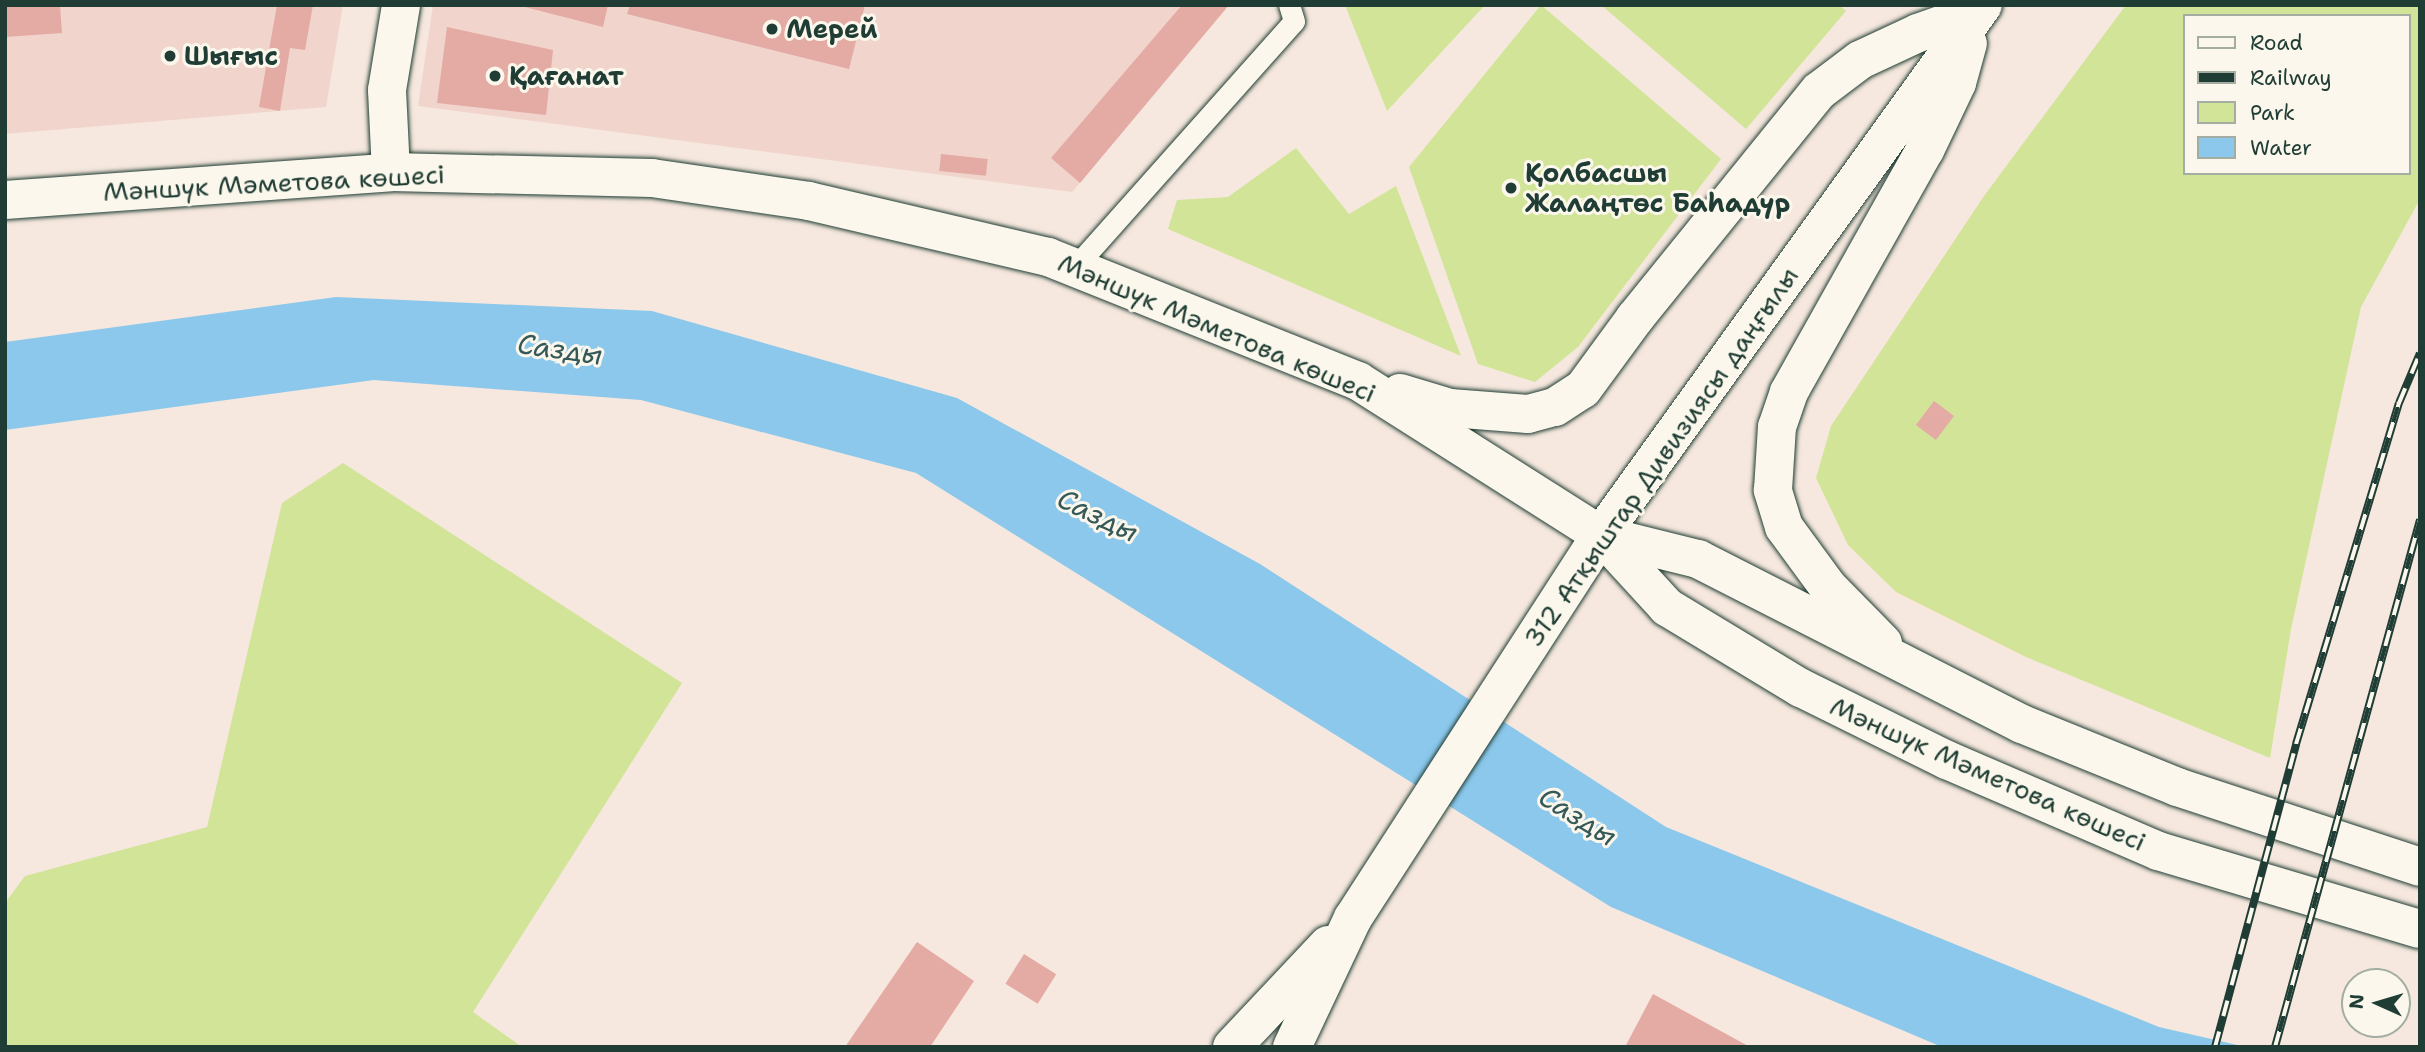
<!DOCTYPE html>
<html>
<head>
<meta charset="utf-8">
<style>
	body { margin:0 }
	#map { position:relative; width:2425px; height:1052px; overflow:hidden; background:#f6e8de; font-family:"Shantell Sans",sans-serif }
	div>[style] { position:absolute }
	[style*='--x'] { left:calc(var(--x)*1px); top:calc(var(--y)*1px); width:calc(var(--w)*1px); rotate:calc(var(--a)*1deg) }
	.built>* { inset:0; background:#f1d5cd }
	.green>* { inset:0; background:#d1e498 }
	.water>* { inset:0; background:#8cc8ec }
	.building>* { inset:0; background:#e4aaa4; transform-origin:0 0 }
	.roads { filter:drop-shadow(0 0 2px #1f3d34) drop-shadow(0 0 2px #1f3d34) }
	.lane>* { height:21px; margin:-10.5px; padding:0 10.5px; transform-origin:10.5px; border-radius:10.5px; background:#fbf7ec }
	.secondary>* { height:38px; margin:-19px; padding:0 19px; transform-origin:19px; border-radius:19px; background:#fbf7ec }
	.rail>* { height:8px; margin-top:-4px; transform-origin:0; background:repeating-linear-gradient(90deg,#fbf7ec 0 16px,#1f3d34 0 32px); box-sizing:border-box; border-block:2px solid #1f3d34 }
	.dots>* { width:19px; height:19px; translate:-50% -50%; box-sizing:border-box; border:4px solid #fbf7ec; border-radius:50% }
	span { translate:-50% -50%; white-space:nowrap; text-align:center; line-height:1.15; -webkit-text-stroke:6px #fbf7ec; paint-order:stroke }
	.poi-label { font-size:26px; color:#1f3d34; font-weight:700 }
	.left { translate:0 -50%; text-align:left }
	.street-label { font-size:26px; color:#1f3d34 }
	.water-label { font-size:28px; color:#355959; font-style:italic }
	.frame { position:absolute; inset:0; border:7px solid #1f3d34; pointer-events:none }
	.legend { position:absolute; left:2183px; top:14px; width:228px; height:161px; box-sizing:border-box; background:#fbf7ec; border:2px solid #a3ada2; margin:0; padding:9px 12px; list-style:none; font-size:21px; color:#1f3d34 }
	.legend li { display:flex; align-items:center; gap:14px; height:35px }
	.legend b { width:35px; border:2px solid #a3ada2 }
	.north { position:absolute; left:2341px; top:968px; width:70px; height:70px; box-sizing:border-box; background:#fbf7ec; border:2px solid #a3ada2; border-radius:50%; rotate:274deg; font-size:19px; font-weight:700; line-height:28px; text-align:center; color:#1f3d34 }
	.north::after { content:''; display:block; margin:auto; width:24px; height:32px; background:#1f3d34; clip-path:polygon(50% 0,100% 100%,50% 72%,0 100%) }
</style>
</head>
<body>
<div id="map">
	<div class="built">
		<i style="clip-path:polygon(5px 5px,343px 5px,326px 107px,5px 134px)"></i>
		<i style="clip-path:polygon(433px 5px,1229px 5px,1072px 192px,418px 106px)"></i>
	</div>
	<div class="green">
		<i style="clip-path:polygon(1345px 5px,1485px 5px,1387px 111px)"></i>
		<i style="clip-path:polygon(1541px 5px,1721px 159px,1578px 347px,1535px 382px,1478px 364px,1409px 167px)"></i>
		<i style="clip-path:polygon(1601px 5px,1839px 5px,1846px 11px,1746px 129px)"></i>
		<i style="clip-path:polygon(evenodd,2126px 5px,2420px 5px,2420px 199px,2361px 307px,2291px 629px,2270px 758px,2026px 657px,1896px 592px,1848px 545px,1816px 478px,1831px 426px,1984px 196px,2126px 5px,2185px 16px,2409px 16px,2409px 173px,2185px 173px,2185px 16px)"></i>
		<i style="clip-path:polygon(1296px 148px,1349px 214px,1396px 186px,1461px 356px,1168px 229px,1177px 200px,1228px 197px)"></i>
		<i style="clip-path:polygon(343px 463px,682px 683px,473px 1012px,522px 1047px,5px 1047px,5px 903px,25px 876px,207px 827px,282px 503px)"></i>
	</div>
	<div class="water">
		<i style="clip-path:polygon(336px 297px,652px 311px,957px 398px,1260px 564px,1666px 827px,2159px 1027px,2246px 1047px,1942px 1047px,1611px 907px,916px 473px,641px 400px,374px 380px,5px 430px,5px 342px)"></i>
	</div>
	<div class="building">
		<i style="clip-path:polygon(5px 5px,60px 5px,62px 33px,5px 37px)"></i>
		<i style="clip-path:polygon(277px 5px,313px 5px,305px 50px,290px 48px,280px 111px,259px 107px)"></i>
		<i style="clip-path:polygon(517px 5px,608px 5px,603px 27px)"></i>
		<i style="clip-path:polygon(630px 5px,865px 5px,849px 69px,627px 14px)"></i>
		<i style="clip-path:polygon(1182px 5px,1229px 5px,1080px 183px,1051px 158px)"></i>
		<i style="clip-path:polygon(447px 27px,553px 50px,546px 115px,437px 103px)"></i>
		<i style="left:941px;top:154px;width:47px;height:17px;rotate:6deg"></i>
		<i style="left:1934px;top:401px;width:25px;height:30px;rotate:37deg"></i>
		<i style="clip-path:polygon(917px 942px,974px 981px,930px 1047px,845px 1047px)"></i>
		<i style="left:1024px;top:954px;width:38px;height:35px;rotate:32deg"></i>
		<i style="clip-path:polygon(1653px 994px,1750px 1047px,1625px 1047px)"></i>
	</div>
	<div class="roads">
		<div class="lane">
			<i style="--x:1075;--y:267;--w:329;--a:-48.3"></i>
			<i style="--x:1294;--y:21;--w:17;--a:-107"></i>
		</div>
		<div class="secondary">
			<i style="--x:391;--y:172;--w:82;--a:-92.8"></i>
			<i style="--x:387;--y:90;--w:86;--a:-80.6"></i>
			<i style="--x:5;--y:200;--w:387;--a:-4.1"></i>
			<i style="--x:391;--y:172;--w:261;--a:1.3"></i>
			<i style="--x:652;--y:178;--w:159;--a:8.3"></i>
			<i style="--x:809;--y:201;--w:245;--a:13.2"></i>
			<i style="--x:1048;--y:257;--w:334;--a:21.8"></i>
			<i style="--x:1358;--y:381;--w:288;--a:32.4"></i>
			<i style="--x:1601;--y:535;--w:98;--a:47.5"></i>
			<i style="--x:1667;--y:607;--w:157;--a:31.2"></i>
			<i style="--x:1801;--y:688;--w:163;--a:26.3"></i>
			<i style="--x:1947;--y:760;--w:230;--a:23.3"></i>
			<i style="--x:2158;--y:851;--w:273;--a:16.6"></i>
			<i style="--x:1400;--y:393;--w:52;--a:16.7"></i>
			<i style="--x:1450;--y:408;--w:78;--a:4.4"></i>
			<i style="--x:1528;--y:414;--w:28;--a:-15"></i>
			<i style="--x:1555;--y:407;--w:33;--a:-33"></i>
			<i style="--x:1583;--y:389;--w:88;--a:-53.8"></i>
			<i style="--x:1635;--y:318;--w:292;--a:-51"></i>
			<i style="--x:1819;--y:91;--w:51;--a:-37.1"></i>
			<i style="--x:1860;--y:60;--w:64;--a:-25"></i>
			<i style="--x:1918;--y:33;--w:63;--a:-19.6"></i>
			<i style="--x:1601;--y:535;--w:100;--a:13.9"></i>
			<i style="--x:1698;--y:559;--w:364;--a:27"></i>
			<i style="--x:2022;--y:724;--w:167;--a:22.1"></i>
			<i style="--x:2177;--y:787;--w:256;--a:18.2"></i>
			<i style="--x:1883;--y:643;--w:78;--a:-134.5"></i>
			<i style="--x:1828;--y:587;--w:74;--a:-126.3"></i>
			<i style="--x:1784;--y:527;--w:39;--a:-107"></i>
			<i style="--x:1773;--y:490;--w:63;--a:-86.4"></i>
			<i style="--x:1777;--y:427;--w:37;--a:-71"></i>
			<i style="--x:1789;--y:392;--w:278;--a:-60.7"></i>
			<i style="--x:1925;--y:150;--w:74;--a:-64.5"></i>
			<i style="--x:1957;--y:83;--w:41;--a:-74.6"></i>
			<i style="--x:1232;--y:1047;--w:140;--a:-46.7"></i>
			<i style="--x:1292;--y:1047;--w:143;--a:-64.7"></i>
			<i style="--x:1353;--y:918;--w:456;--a:-57.1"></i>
			<i style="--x:1601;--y:535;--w:653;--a:-54.22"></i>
		</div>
	</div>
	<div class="rail">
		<i style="--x:2215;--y:1047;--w:314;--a:-75"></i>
		<i style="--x:2296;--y:744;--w:356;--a:-73.2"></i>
		<i style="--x:2399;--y:403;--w:54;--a:-67.2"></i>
		<i style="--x:2275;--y:1047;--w:547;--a:-74.62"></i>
	</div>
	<div class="dots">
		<i style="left:772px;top:29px;background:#1f3d34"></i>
		<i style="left:170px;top:56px;background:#1f3d34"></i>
		<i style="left:495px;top:76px;background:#1f3d34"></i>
		<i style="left:1511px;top:188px;background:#1f3d34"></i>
	</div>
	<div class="poi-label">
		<span class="left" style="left:786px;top:29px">Мерей</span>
		<span class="left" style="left:184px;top:56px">Шығыс</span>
		<span class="left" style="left:509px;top:76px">Қағанат</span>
		<span class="left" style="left:1525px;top:188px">Қолбасшы<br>Жалаңтөс Баһадүр</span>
	</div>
	<div class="street-label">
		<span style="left:274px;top:183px;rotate:-3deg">Мәншүк Мәметова көшесі</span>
		<span style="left:1217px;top:328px;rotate:23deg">Мәншүк Мәметова көшесі</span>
		<span style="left:1661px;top:457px;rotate:-55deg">312 Атқыштар Дивизиясы даңғылы</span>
		<span style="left:1988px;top:774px;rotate:24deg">Мәншүк Мәметова көшесі</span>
	</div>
	<div class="water-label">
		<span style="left:560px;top:349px;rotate:8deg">Сазды</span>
		<span style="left:1098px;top:515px;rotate:26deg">Сазды</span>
		<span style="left:1578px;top:816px;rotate:32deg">Сазды</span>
	</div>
	<div class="frame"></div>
	<ul class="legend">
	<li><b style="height:9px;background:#fbf7ec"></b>Road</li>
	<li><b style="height:9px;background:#1f3d34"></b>Railway</li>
	<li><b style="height:19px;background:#d1e498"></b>Park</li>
	<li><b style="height:19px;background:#8cc8ec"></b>Water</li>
	</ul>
	<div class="north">N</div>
</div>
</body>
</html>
